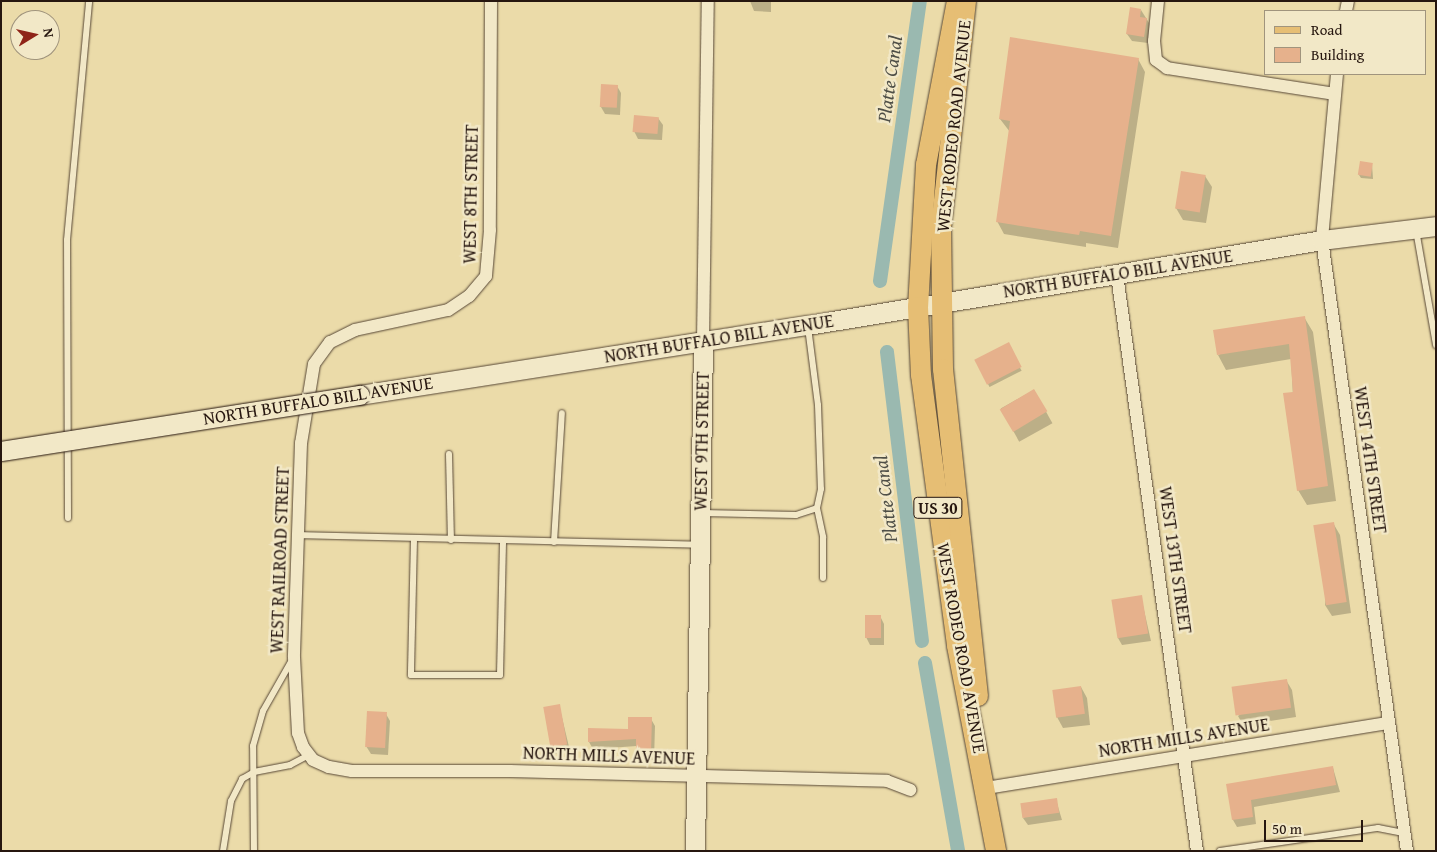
<!DOCTYPE html>
<html>
<head>
<meta charset="utf-8">
<style>
	body { margin:0 }
	#map { position:relative; width:1437px; height:852px; overflow:hidden; background:#ebdba9; font-family:"Gentium Book Plus",serif }
	div>[style] { position:absolute }
	[style*='--x'] { left:calc(var(--x)*1px); top:calc(var(--y)*1px); width:calc(var(--w)*1px); rotate:calc(var(--a)*1deg) }
	.shadow>* { inset:0; background:#0003; transform-origin:0 0 }
	.canal>* { height:14px; margin:-7px; padding:0 7px; transform-origin:7px; border-radius:7px; background:#9ab9b0 }
	.building>* { inset:0; background:#e6b18c; transform-origin:0 0 }
	.roads { filter:drop-shadow(0 0 1px #574736) drop-shadow(0 0 1px #574736) }
	.lane>* { height:6px; margin:-3px; padding:0 3px; transform-origin:3px; border-radius:3px; background:#f2e8c7 }
	.street>* { height:12px; margin:-6px; padding:0 6px; transform-origin:6px; border-radius:6px; background:#f2e8c7 }
	.secondary>* { height:19px; margin:-9.5px; padding:0 9.5px; transform-origin:9.5px; border-radius:9.5px; background:#f2e8c7 }
	.primary>* { height:20px; margin:-10px; padding:0 10px; transform-origin:10px; border-radius:10px; background:#e6be74 }
	.bridges { filter:drop-shadow(0 0 1px #26160f) drop-shadow(0 0 1px #26160f) }
	.secondary-bridge>* { height:19px; margin:-9.5px; padding:0 9.5px; transform-origin:9.5px; border-radius:9.5px; background:#f2e8c7 }
	span { translate:-50% -50%; white-space:nowrap; text-align:center; line-height:1.15; -webkit-text-stroke:5px #f2e8c7; paint-order:stroke }
	.shield-label span { padding:1px 4px; background:#f2e8c7; border:1px solid; border-radius:4px; -webkit-text-stroke-width:0 }
	.shield-label { font-size:16px; color:#26160f; font-weight:700 }
	.street-label { font-size:18px; color:#26160f }
	.water-label { font-size:19px; color:#4f4f47; font-style:italic }
	.frame { position:absolute; inset:0; border:2px solid #26160f; pointer-events:none }
	.legend { position:absolute; left:1264px; top:10px; width:162px; height:65px; box-sizing:border-box; background:#f2e8c7; border:1px solid #a0947d; margin:0; padding:6px 9px; list-style:none; font-size:15px; color:#26160f }
	.legend li { display:flex; align-items:center; gap:10px; height:25px }
	.legend b { width:25px; border:1px solid #a0947d }
	.north { position:absolute; left:10px; top:10px; width:50px; height:50px; box-sizing:border-box; background:#f2e8c7; border:1px solid #a0947d; border-radius:50%; rotate:81deg; font-size:14px; font-weight:700; line-height:20px; text-align:center; color:#26160f }
	.north::after { content:''; display:block; margin:auto; width:18px; height:22px; background:#8f2418; clip-path:polygon(50% 0,100% 100%,50% 72%,0 100%) }
	.scale { position:absolute; left:1264px; top:820px; width:99px; height:22px; box-sizing:border-box; border:2px solid #26160f; border-top:0; padding-left:6px; font-size:15px; line-height:18px; white-space:nowrap; color:#26160f; -webkit-text-stroke:4px #f2e8c7; paint-order:stroke }
</style>
</head>
<body>
<div id="map">
	<div class="shadow">
		<i style="clip-path:polygon(750px 1px,771px 1px,771px 12px,754px 11px)"></i>
		<i style="clip-path:polygon(1141px 10px,1151px 26px,1148px 43px,1132px 41px,1127px 34px)"></i>
		<i style="clip-path:polygon(1138px 59px,1145px 72px,1118px 248px,1086px 243px,1086px 247px,1004px 234px,997px 221px,1010px 132px,1000px 119px)"></i>
		<i style="clip-path:polygon(617px 86px,621px 93px,620px 115px,605px 114px,601px 107px)"></i>
		<i style="clip-path:polygon(658px 118px,663px 125px,662px 140px,638px 139px,634px 131px)"></i>
		<i style="clip-path:polygon(1372px 164px,1373px 179px,1361px 178px,1359px 175px)"></i>
		<i style="clip-path:polygon(1205px 176px,1212px 187px,1206px 223px,1183px 220px,1176px 208px)"></i>
		<i style="clip-path:polygon(1304px 317px,1313px 332px,1336px 501px,1307px 505px,1298px 490px,1291px 359px,1226px 370px,1218px 355px)"></i>
		<i style="left:1008px;top:344px;width:30px;height:36px;rotate:63deg"></i>
		<i style="left:1034px;top:390px;width:38px;height:38px;rotate:61deg"></i>
		<i style="clip-path:polygon(1333px 523px,1340px 535px,1351px 613px,1332px 616px,1325px 605px)"></i>
		<i style="clip-path:polygon(1141px 597px,1151px 641px,1122px 645px,1118px 638px)"></i>
		<i style="clip-path:polygon(880px 616px,884px 624px,884px 645px,870px 645px,866px 637px)"></i>
		<i style="clip-path:polygon(1286px 680px,1292px 690px,1296px 717px,1243px 725px,1238px 716px)"></i>
		<i style="clip-path:polygon(1081px 687px,1087px 698px,1090px 725px,1063px 728px,1057px 717px)"></i>
		<i style="clip-path:polygon(559px 705px,570px 751px,555px 754px,551px 746px)"></i>
		<i style="clip-path:polygon(386px 714px,390px 721px,388px 755px,371px 754px,366px 746px)"></i>
		<i style="clip-path:polygon(651px 719px,655px 726px,654px 760px,641px 759px,637px 746px,593px 749px,589px 742px,630px 730px)"></i>
		<i style="clip-path:polygon(1333px 768px,1340px 792px,1254px 807px,1256px 824px,1237px 827px,1233px 820px,1228px 785px)"></i>
		<i style="clip-path:polygon(1056px 800px,1062px 820px,1028px 825px,1023px 818px)"></i>
	</div>
	<div class="canal">
		<i style="--x:880;--y:281;--w:283;--a:-81.9"></i>
		<i style="--x:887;--y:352;--w:291;--a:83.1"></i>
		<i style="--x:925;--y:663;--w:191;--a:80"></i>
	</div>
	<div class="building">
		<i style="clip-path:polygon(1130px 7px,1141px 9px,1140px 17px,1147px 18px,1144px 37px,1126px 34px)"></i>
		<i style="clip-path:polygon(1010px 37px,1139px 58px,1111px 236px,1080px 231px,1079px 235px,996px 222px,1010px 121px,999px 119px)"></i>
		<i style="left:601px;top:84px;width:17px;height:23px;rotate:3deg"></i>
		<i style="left:634px;top:115px;width:25px;height:17px;rotate:5deg"></i>
		<i style="left:1360px;top:161px;width:13px;height:14px;rotate:9deg"></i>
		<i style="left:1181px;top:171px;width:25px;height:38px;rotate:9deg"></i>
		<i style="clip-path:polygon(1305px 316px,1328px 486px,1297px 491px,1283px 393px,1293px 392px,1289px 344px,1217px 355px,1213px 330px)"></i>
		<i style="left:1009px;top:342px;width:28px;height:39px;rotate:63deg"></i>
		<i style="left:1034px;top:389px;width:26px;height:40px;rotate:59deg"></i>
		<i style="left:1334px;top:522px;width:81px;height:21px;rotate:81deg"></i>
		<i style="left:1142px;top:595px;width:39px;height:31px;rotate:81deg"></i>
		<i style="left:865px;top:615px;width:16px;height:23px"></i>
		<i style="left:1287px;top:679px;width:29px;height:56px;rotate:82deg"></i>
		<i style="left:1081px;top:686px;width:28px;height:29px;rotate:82deg"></i>
		<i style="left:560px;top:704px;width:41px;height:17px;rotate:80deg"></i>
		<i style="left:367px;top:711px;width:20px;height:36px;rotate:3deg"></i>
		<i style="clip-path:polygon(628px 717px,652px 717px,651px 753px,636px 752px,636px 739px,588px 742px,588px 728px,628px 729px)"></i>
		<i style="clip-path:polygon(1333px 766px,1336px 785px,1251px 800px,1253px 817px,1232px 820px,1226px 784px)"></i>
		<i style="left:1057px;top:798px;width:15px;height:37px;rotate:82deg"></i>
	</div>
	<div class="roads">
		<div class="lane">
			<i style="--x:1416;--y:230;--w:117;--a:80.1"></i>
			<i style="--x:808;--y:327;--w:79;--a:82.7"></i>
			<i style="--x:818;--y:405;--w:84;--a:88"></i>
			<i style="--x:821;--y:489;--w:19;--a:102"></i>
			<i style="--x:817;--y:508;--w:30;--a:78"></i>
			<i style="--x:823;--y:537;--w:41;--a:90"></i>
			<i style="--x:449;--y:454;--w:86;--a:88.7"></i>
			<i style="--x:702;--y:513;--w:94;--a:1.2"></i>
			<i style="--x:796;--y:515;--w:22;--a:-18"></i>
			<i style="--x:68;--y:518;--w:278;--a:-90.2"></i>
			<i style="--x:67;--y:240;--w:240;--a:-84.7"></i>
			<i style="--x:298;--y:535;--w:399;--a:1.4"></i>
			<i style="--x:414;--y:539;--w:136;--a:91.3"></i>
			<i style="--x:411;--y:675;--w:89;--a:0"></i>
			<i style="--x:500;--y:675;--w:134;--a:-88.7"></i>
			<i style="--x:554;--y:542;--w:129;--a:-86.5"></i>
			<i style="--x:223;--y:851;--w:51;--a:-80.9"></i>
			<i style="--x:231;--y:801;--w:25;--a:-63"></i>
			<i style="--x:242;--y:779;--w:14;--a:-30"></i>
			<i style="--x:254;--y:772;--w:37;--a:-11"></i>
			<i style="--x:290;--y:765;--w:21;--a:-28"></i>
			<i style="--x:254;--y:851;--w:105;--a:-90.5"></i>
			<i style="--x:253;--y:746;--w:36;--a:-74"></i>
			<i style="--x:263;--y:711;--w:59;--a:-60.4"></i>
			<i style="--x:1220;--y:851;--w:160;--a:-8.3"></i>
			<i style="--x:1378;--y:828;--w:26;--a:11"></i>
		</div>
		<div class="street">
			<i style="--x:491;--y:1;--w:229;--a:90.3"></i>
			<i style="--x:490;--y:230;--w:46;--a:95"></i>
			<i style="--x:486;--y:276;--w:26;--a:130"></i>
			<i style="--x:469;--y:296;--w:25;--a:146"></i>
			<i style="--x:448;--y:310;--w:95;--a:167.9"></i>
			<i style="--x:355;--y:330;--w:28;--a:154"></i>
			<i style="--x:330;--y:342;--w:27;--a:126"></i>
			<i style="--x:314;--y:364;--w:80;--a:99.3"></i>
			<i style="--x:301;--y:443;--w:214;--a:91.9"></i>
			<i style="--x:294;--y:657;--w:76;--a:87"></i>
			<i style="--x:298;--y:733;--w:15;--a:70"></i>
			<i style="--x:303;--y:747;--w:16;--a:52"></i>
			<i style="--x:313;--y:760;--w:17;--a:24"></i>
			<i style="--x:329;--y:767;--w:23;--a:10"></i>
			<i style="--x:352;--y:771;--w:158;--a:0"></i>
			<i style="--x:510;--y:771;--w:377;--a:1.5"></i>
			<i style="--x:887;--y:781;--w:25;--a:21"></i>
			<i style="--x:1158;--y:1;--w:40;--a:95.7"></i>
			<i style="--x:1154;--y:41;--w:19;--a:84"></i>
			<i style="--x:1156;--y:60;--w:14;--a:36"></i>
			<i style="--x:1167;--y:68;--w:169;--a:8.8"></i>
			<i style="--x:1346;--y:11;--w:10;--a:-79"></i>
			<i style="--x:1337;--y:74;--w:167;--a:95.2"></i>
			<i style="--x:1322;--y:240;--w:617;--a:82.08"></i>
			<i style="--x:1117;--y:275;--w:582;--a:82.09"></i>
			<i style="--x:703;--y:342;--w:341;--a:-89.2"></i>
			<i style="--x:986;--y:788;--w:407;--a:-9.2"></i>
		</div>
		<div class="secondary">
			<i style="--x:360;--y:395;--w:453;--a:-8.9"></i>
			<i style="--x:808;--y:325;--w:521;--a:-9.39"></i>
			<i style="--x:1322;--y:240;--w:115;--a:-7"></i>
			<i style="--x:695;--y:851;--w:509;--a:-89.1"></i>
		</div>
		<div class="primary">
			<i style="--x:957;--y:1;--w:167;--a:100.7"></i>
			<i style="--x:926;--y:165;--w:142;--a:93.2"></i>
			<i style="--x:918;--y:307;--w:68;--a:87.5"></i>
			<i style="--x:921;--y:375;--w:273;--a:82.4"></i>
			<i style="--x:957;--y:646;--w:209;--a:79.2"></i>
			<i style="--x:966;--y:1;--w:226;--a:96.3"></i>
			<i style="--x:941;--y:226;--w:143;--a:89.2"></i>
			<i style="--x:943;--y:369;--w:329;--a:83.9"></i>
		</div>
	</div>
	<div class="bridges">
		<div class="secondary-bridge">
			<i style="--x:1;--y:451;--w:363;--a:-8.9"></i>
		</div>
	</div>
	<div class="shield-label">
		<span style="left:938px;top:508px">US 30</span>
	</div>
	<div class="street-label">
		<span style="left:954px;top:126px;rotate:-84deg">WEST RODEO ROAD AVENUE</span>
		<span style="left:471px;top:194px;rotate:-89deg">WEST 8TH STREET</span>
		<span style="left:1118px;top:274px;rotate:-9deg">NORTH BUFFALO BILL AVENUE</span>
		<span style="left:719px;top:339px;rotate:-9deg">NORTH BUFFALO BILL AVENUE</span>
		<span style="left:318px;top:401px;rotate:-9deg">NORTH BUFFALO BILL AVENUE</span>
		<span style="left:702px;top:441px;rotate:-89deg">WEST 9TH STREET</span>
		<span style="left:1370px;top:460px;rotate:82deg">WEST 14TH STREET</span>
		<span style="left:280px;top:560px;rotate:-88deg">WEST RAILROAD STREET</span>
		<span style="left:1175px;top:560px;rotate:82deg">WEST 13TH STREET</span>
		<span style="left:961px;top:648px;rotate:80deg">WEST RODEO ROAD AVENUE</span>
		<span style="left:1184px;top:738px;rotate:-9deg">NORTH MILLS AVENUE</span>
		<span style="left:609px;top:756px;rotate:2deg">NORTH MILLS AVENUE</span>
	</div>
	<div class="water-label">
		<span style="left:890px;top:79px;rotate:-82deg">Platte Canal</span>
		<span style="left:886px;top:499px;rotate:-97deg">Platte Canal</span>
	</div>
	<div class="frame"></div>
	<ul class="legend">
	<li><b style="height:6px;background:#e6be74"></b>Road</li>
	<li><b style="height:14px;background:#e6b18c"></b>Building</li>
	</ul>
	<div class="north">N</div>
	<div class="scale">50 m</div>
</div>
</body>
</html>
